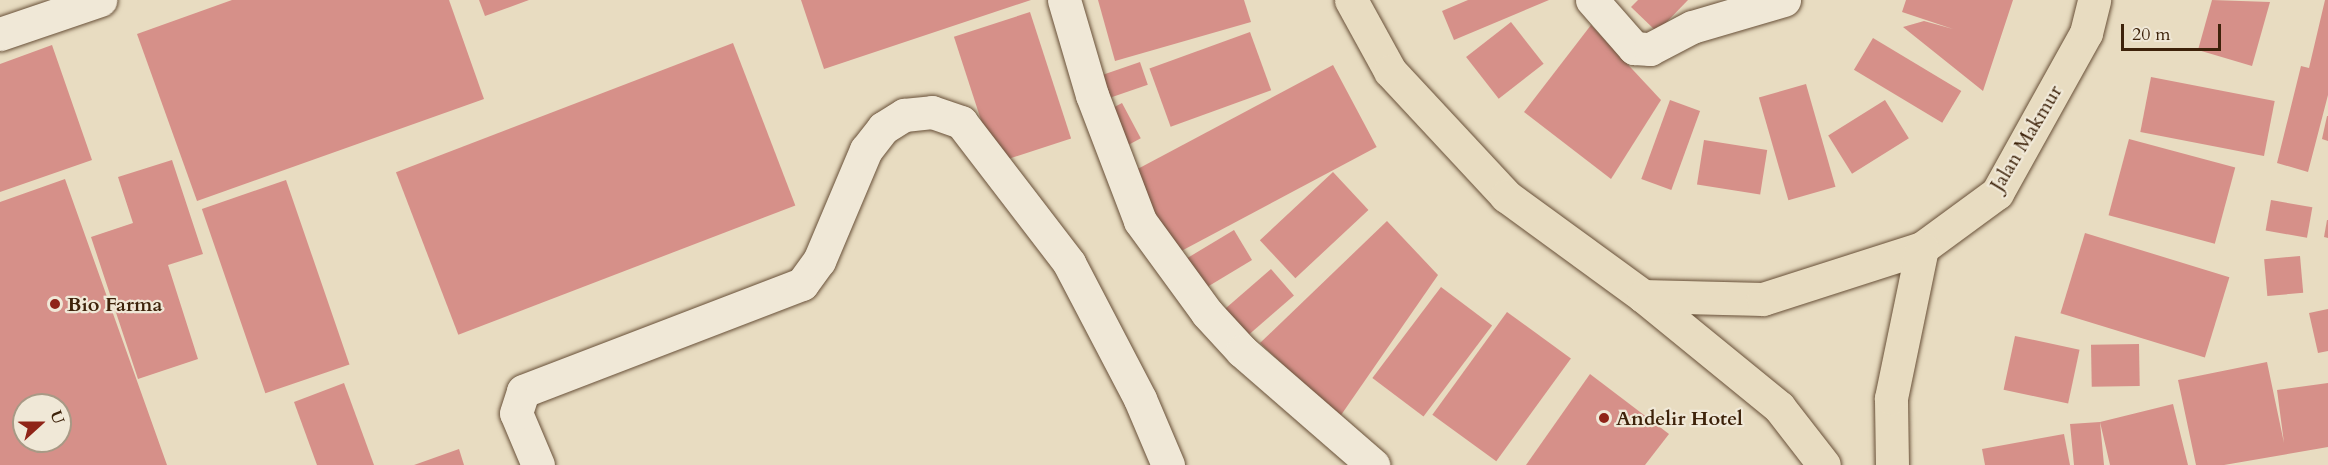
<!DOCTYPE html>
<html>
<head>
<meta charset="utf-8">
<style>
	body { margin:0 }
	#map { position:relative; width:2328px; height:465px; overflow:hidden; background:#e8dcc1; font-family:Cardo,serif }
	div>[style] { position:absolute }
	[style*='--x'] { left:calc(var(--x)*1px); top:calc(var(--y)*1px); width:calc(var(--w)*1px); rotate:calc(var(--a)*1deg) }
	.building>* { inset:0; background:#d69089; transform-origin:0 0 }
	.roads { filter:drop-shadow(0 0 2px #685038) drop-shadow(0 0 2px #685038) }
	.minor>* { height:33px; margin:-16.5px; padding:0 16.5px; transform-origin:16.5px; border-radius:16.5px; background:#f0e8d7 }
	.major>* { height:33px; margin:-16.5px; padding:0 16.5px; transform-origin:16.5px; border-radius:16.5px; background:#e8dcc1 }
	.dots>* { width:16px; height:16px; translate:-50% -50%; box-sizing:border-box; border:3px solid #f0e8d7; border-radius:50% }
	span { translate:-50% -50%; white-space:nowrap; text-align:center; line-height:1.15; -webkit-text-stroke:4.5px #f0e8d7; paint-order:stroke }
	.street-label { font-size:20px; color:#3d220a }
	.poi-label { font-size:20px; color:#3d220a; font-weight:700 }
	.left { translate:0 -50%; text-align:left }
	.north { position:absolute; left:12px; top:393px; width:60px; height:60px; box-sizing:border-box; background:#f0e8d7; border:2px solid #a89985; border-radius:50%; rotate:69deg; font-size:16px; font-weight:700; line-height:24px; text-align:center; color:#3d220a }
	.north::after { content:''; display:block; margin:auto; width:21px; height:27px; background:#8f2418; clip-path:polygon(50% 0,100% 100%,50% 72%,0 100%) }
	.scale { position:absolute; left:2121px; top:24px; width:100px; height:27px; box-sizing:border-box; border:3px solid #3d220a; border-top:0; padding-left:8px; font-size:18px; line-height:21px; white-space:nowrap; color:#3d220a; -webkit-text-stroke:4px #f0e8d7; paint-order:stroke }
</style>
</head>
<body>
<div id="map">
	<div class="building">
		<i style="clip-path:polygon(232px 0,449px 0,484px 99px,197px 201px,137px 34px)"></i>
		<i style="clip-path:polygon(479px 0,529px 0,485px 16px)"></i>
		<i style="clip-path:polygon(801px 0,1031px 0,824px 69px)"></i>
		<i style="clip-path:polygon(1098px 0,1244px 0,1251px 22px,1115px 61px)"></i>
		<i style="clip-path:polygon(1468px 0,1549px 0,1454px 40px,1442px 11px)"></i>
		<i style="clip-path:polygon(1638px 0,1688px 0,1657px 32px,1631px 7px)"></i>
		<i style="clip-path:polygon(1906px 0,2013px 0,1983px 91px,1903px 27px,1924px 21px,1953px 29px,1902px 12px)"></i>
		<i style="clip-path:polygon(2212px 0,2270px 2px,2252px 66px,2198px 50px)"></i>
		<i style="clip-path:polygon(2325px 0,2328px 0,2328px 95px,2308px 172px,2277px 163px,2301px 66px,2309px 68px)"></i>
		<i style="left:1030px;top:12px;width:133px;height:80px;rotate:72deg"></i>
		<i style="left:1511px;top:22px;width:53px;height:57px;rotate:52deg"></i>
		<i style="clip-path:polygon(1591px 25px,1661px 100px,1611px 179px,1524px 112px)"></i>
		<i style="left:1250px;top:32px;width:62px;height:107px;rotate:70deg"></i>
		<i style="left:1873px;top:38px;width:103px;height:37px;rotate:31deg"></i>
		<i style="left:733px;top:43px;width:174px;height:361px;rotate:69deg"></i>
		<i style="clip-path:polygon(52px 45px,92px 160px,0 192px,0 64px)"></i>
		<i style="left:1140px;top:62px;width:24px;height:53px;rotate:71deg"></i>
		<i style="left:1333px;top:65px;width:93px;height:233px;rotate:62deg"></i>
		<i style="left:2151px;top:77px;width:126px;height:56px;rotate:11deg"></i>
		<i style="left:1806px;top:84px;width:107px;height:49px;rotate:74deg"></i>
		<i style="left:1670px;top:100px;width:32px;height:84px;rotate:20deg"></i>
		<i style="left:1885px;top:100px;width:45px;height:67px;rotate:58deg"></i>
		<i style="left:1122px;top:103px;width:40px;height:21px;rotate:62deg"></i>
		<i style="clip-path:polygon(2327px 116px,2328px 116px,2328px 141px,2322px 139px)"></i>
		<i style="left:2129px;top:139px;width:110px;height:79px;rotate:15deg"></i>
		<i style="left:1704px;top:140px;width:64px;height:45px;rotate:9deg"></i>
		<i style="clip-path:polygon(172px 160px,203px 254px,168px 265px,198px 359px,138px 379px,91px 237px,133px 223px,118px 177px)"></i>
		<i style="left:1333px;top:172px;width:52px;height:100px;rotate:47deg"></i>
		<i style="clip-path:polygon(evenodd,65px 179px,167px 465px,0 465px,0 202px,65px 179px,24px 405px,60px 405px,60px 441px,24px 441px,24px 405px)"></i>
		<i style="left:286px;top:180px;width:195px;height:89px;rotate:71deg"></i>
		<i style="left:2271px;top:200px;width:42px;height:31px;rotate:10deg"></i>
		<i style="clip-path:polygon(2327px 220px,2328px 220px,2328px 238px,2324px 237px)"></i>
		<i style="clip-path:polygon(1387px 221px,1438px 275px,1339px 418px,1260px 343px)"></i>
		<i style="left:1234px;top:230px;width:35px;height:61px;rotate:59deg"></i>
		<i style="left:2085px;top:233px;width:151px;height:84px;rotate:17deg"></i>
		<i style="left:2300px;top:256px;width:37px;height:36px;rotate:85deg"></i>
		<i style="left:1271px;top:269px;width:35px;height:76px;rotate:49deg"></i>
		<i style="left:1441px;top:287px;width:64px;height:114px;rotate:37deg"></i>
		<i style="clip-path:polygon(2328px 309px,2328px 351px,2318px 353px,2309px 313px)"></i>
		<i style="left:1507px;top:312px;width:79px;height:127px;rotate:36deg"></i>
		<i style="left:2015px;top:336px;width:66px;height:55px;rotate:12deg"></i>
		<i style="left:2139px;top:344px;width:42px;height:48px;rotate:89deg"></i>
		<i style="clip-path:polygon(2267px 362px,2284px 443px,2277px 390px,2328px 383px,2328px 447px,2224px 465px,2196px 465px,2178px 380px)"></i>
		<i style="clip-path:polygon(1590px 374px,1669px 434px,1645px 465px,1526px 465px)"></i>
		<i style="clip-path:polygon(344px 383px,374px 465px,317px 465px,294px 402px)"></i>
		<i style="clip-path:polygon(2173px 404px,2188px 465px,2110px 465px,2100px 422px,2104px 465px,2074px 465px,2070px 424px,2100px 422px)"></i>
		<i style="clip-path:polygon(2064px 434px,2070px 465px,1985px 465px,1982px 449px)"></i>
		<i style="clip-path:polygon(459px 449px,464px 465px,414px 465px)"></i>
	</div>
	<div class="roads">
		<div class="minor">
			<i style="--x:1064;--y:0;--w:99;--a:73.6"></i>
			<i style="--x:1092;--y:95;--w:135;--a:69.1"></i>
			<i style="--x:1140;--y:221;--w:114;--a:53.9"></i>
			<i style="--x:1207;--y:313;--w:52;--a:47.4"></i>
			<i style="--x:1242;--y:351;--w:174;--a:41"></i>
			<i style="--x:1592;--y:0;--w:64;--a:48.8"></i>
			<i style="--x:1634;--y:48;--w:16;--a:4"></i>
			<i style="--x:1650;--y:49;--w:47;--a:-27.6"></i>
			<i style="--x:1692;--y:27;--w:96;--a:-16.4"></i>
			<i style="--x:0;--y:34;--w:106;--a:-18.8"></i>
			<i style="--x:538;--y:465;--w:56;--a:-112.9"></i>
			<i style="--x:516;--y:413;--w:23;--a:-72"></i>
			<i style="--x:523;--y:391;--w:299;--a:-21"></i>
			<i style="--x:802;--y:284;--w:29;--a:-54"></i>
			<i style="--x:819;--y:261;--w:121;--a:-67.1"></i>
			<i style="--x:866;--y:150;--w:28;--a:-52"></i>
			<i style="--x:883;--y:128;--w:25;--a:-32"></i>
			<i style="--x:904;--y:115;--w:28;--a:-6"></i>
			<i style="--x:932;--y:112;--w:31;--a:19"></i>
			<i style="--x:961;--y:122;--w:178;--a:52.5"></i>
			<i style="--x:1069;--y:263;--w:153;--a:62.4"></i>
			<i style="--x:1140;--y:399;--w:72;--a:67"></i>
		</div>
		<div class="major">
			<i style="--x:1351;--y:0;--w:81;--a:61.2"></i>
			<i style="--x:1390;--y:71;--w:171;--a:47.1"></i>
			<i style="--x:1506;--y:196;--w:170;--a:36.1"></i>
			<i style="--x:1643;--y:296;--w:176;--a:39.2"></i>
			<i style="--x:1779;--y:407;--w:73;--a:52.2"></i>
			<i style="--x:1643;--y:296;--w:120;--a:1.4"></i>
			<i style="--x:1763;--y:299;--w:167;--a:-17.8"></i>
			<i style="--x:1922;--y:248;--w:93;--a:-36.3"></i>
			<i style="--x:1997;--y:193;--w:183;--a:-60.9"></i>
			<i style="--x:2086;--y:33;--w:34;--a:-76"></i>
			<i style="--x:1892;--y:465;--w:67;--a:-90.9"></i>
			<i style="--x:1891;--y:398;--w:153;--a:-78.3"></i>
		</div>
	</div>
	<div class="dots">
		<i style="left:55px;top:304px;background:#8f2418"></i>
		<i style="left:1604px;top:418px;background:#8f2418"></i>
	</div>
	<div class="street-label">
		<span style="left:2026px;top:138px;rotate:-59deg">Jalan Makmur</span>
	</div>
	<div class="poi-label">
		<span class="left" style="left:67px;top:304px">Bio Farma</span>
		<span class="left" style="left:1616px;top:418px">Andelir Hotel</span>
	</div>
	<div class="north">U</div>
	<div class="scale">20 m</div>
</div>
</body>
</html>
